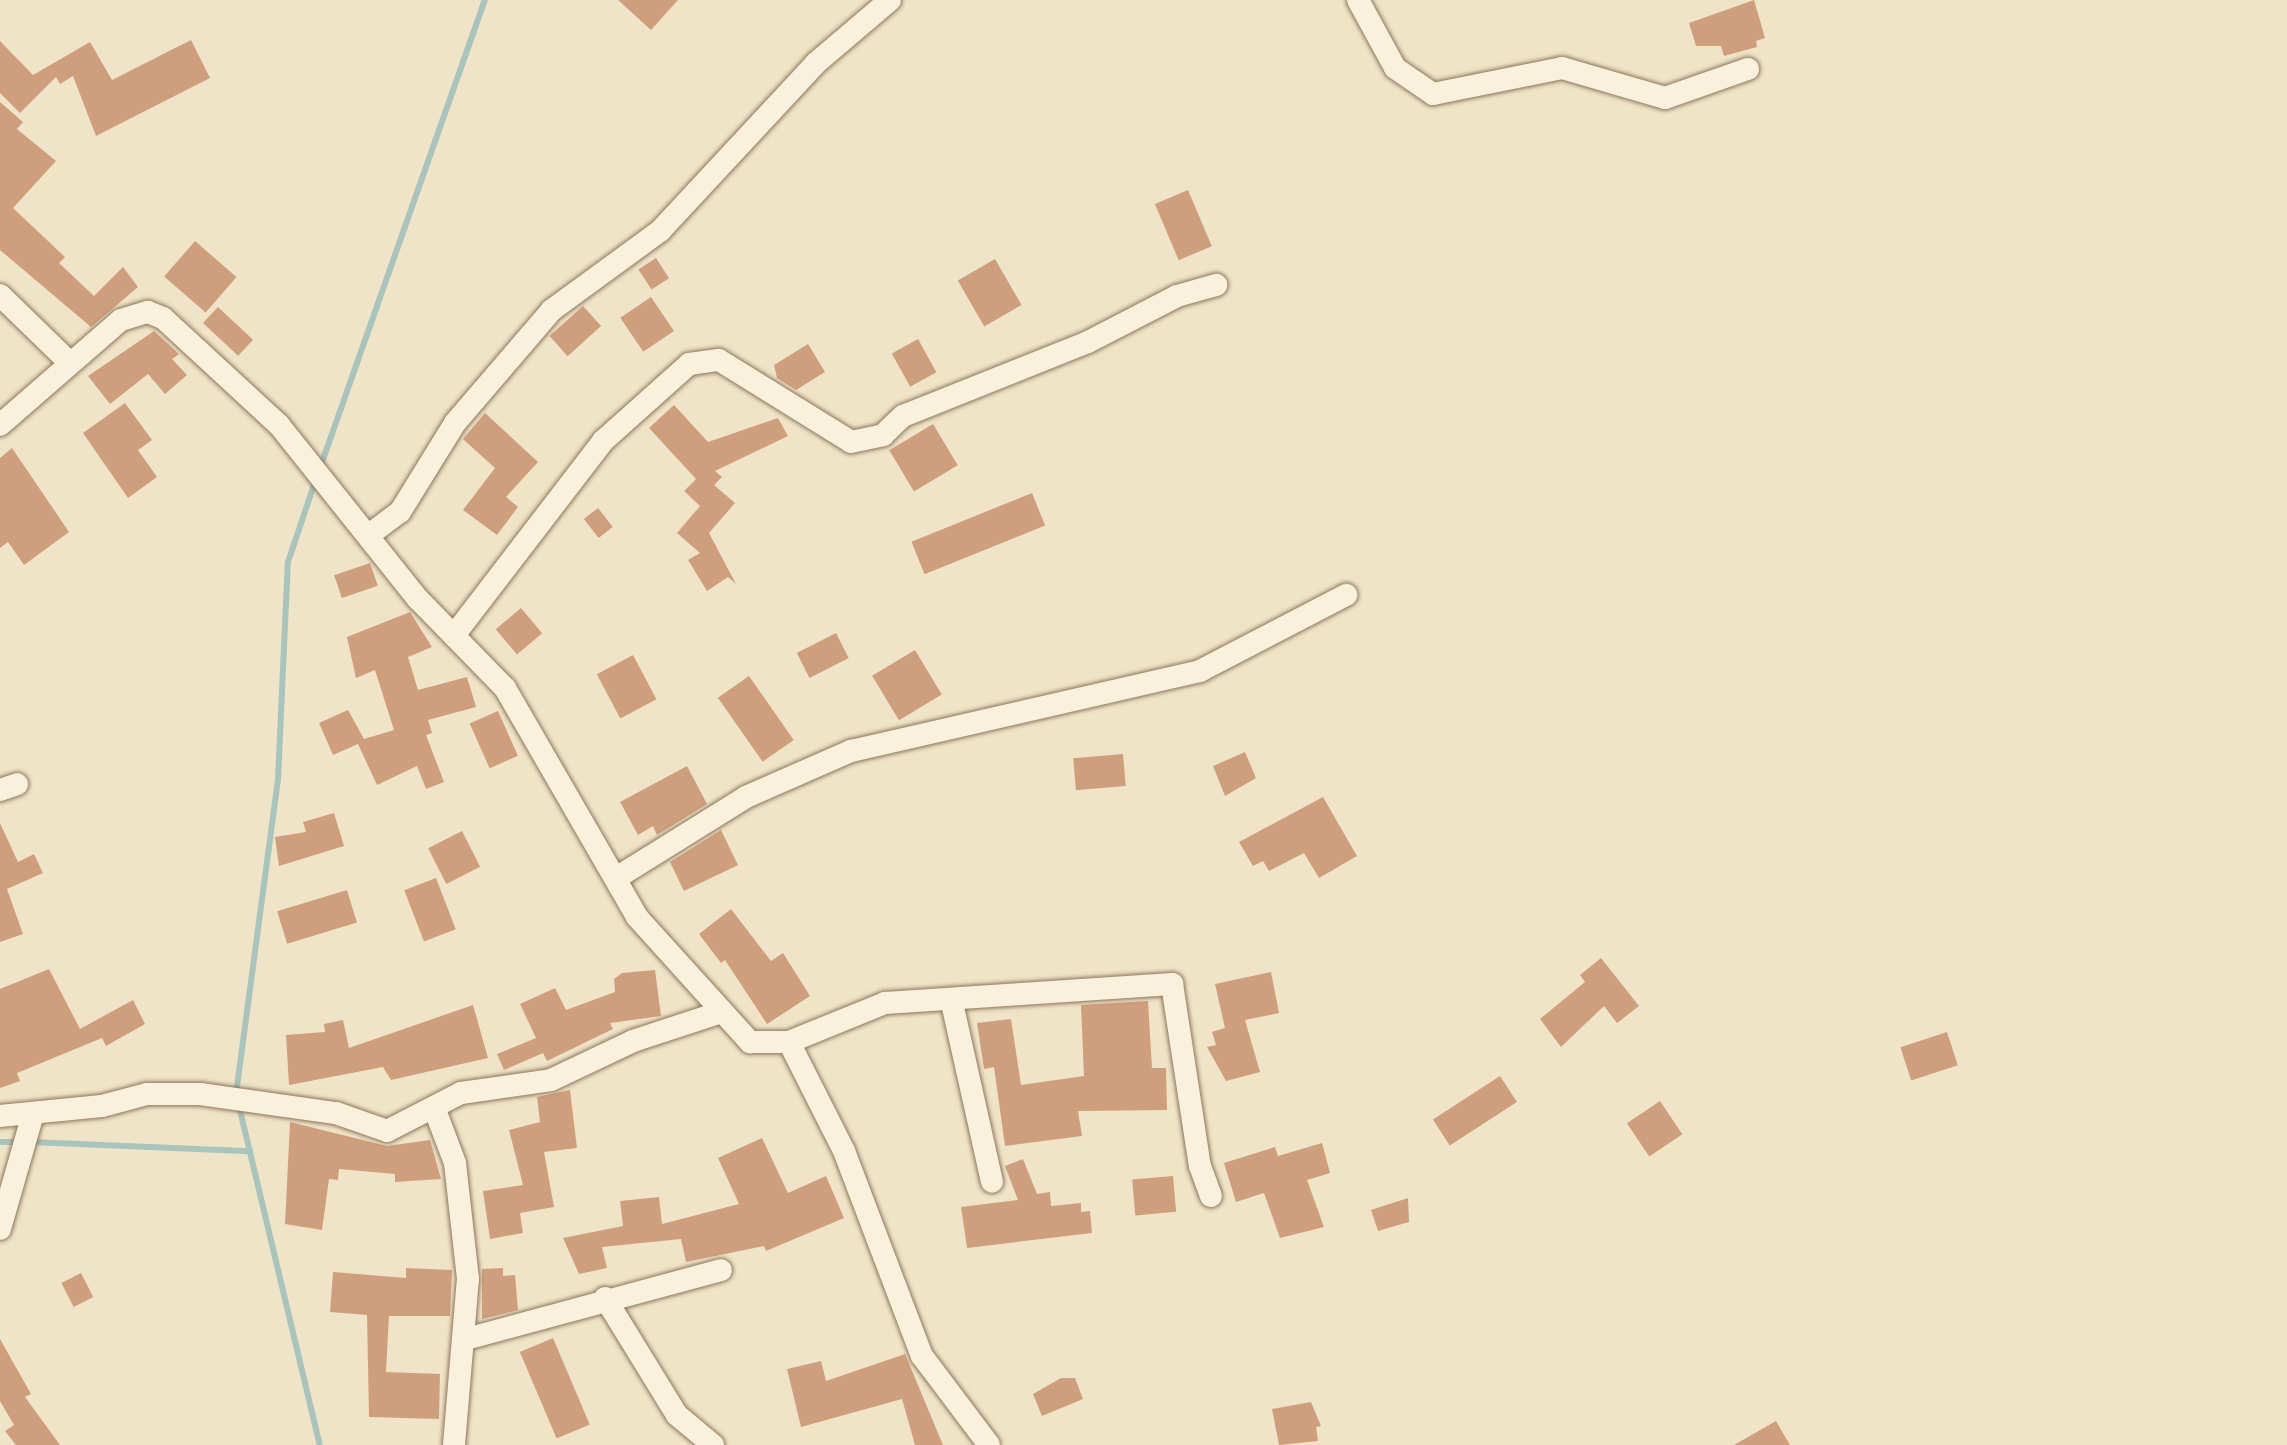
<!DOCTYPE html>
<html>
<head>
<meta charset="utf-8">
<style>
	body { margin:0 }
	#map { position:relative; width:2287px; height:1445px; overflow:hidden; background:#f0e4c8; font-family:"Zilla Slab",serif }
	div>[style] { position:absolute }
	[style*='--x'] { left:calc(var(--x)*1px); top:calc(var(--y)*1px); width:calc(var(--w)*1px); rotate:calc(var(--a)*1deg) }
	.stream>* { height:6px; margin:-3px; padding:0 3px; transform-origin:3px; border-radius:3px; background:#a9c4bc }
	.building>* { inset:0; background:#cf9f7d; transform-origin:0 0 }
	.roads { filter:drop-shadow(0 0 2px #8d765c) drop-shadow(0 0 2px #8d765c) }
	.street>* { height:22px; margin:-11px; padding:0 11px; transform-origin:11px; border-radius:11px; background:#faf1dc }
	span { translate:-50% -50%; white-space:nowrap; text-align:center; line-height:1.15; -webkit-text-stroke:8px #f7eed8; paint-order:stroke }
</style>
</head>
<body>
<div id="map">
	<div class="stream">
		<i style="--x:320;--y:468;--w:496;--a:-70.6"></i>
		<i style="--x:236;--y:1094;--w:318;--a:-82.4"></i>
		<i style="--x:278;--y:779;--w:217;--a:-87.4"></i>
		<i style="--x:288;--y:562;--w:88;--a:-71.4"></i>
		<i style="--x:239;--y:1106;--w:349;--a:76.6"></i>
		<i style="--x:0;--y:1142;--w:19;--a:0"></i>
		<i style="--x:31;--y:1142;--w:219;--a:2.4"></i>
	</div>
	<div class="building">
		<i style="clip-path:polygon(618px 0,678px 0,651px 30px)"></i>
		<i style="clip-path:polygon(1754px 0,1765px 38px,1756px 41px,1757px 47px,1724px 56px,1721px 46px,1696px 46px,1689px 23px)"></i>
		<i style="clip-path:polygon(191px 40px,210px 78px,96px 136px,73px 76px,60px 84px,56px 77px,20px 113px,0 93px,0 41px,33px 75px,90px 42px,112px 80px)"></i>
		<i style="clip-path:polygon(0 102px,23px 122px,17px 129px,56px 161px,13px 208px,65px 257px,59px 263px,94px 296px,123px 267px,138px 287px,91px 327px,0 250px)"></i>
		<i style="left:1188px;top:190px;width:61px;height:36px;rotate:67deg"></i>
		<i style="left:195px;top:241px;width:55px;height:47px;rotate:41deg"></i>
		<i style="left:656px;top:258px;width:24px;height:21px;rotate:57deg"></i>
		<i style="left:995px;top:259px;width:53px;height:43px;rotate:60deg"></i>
		<i style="left:651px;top:297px;width:41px;height:37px;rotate:56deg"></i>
		<i style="left:583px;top:306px;width:27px;height:45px;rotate:48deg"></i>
		<i style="left:218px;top:307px;width:48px;height:22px;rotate:43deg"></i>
		<i style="clip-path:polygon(154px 331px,179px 354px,172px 359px,187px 375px,165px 394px,148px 374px,110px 404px,88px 376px)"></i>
		<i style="left:918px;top:339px;width:38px;height:30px;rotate:61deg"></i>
		<i style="clip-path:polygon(808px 344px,825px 372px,796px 390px,777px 378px,774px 365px)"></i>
		<i style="clip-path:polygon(125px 403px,152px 440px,138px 450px,157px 477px,128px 498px,83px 433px)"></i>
		<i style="clip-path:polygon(674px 405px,708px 442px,778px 418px,788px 436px,715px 471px,722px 477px,714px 485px,735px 503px,709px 533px,736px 584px,728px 577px,707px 591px,688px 560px,700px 553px,677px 533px,700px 506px,684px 491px,696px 479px,649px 428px)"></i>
		<i style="clip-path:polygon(485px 413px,538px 462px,506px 497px,518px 507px,497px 535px,463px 510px,495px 468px,463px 439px)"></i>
		<i style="left:933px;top:424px;width:48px;height:51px;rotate:59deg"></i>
		<i style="clip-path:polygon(12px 448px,69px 532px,24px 565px,8px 542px,0 548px,0 458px)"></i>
		<i style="left:1032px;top:493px;width:35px;height:130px;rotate:68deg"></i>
		<i style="left:598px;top:508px;width:24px;height:18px;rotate:52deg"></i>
		<i style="left:370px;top:563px;width:24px;height:38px;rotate:71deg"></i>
		<i style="left:521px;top:608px;width:33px;height:33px;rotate:50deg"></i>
		<i style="clip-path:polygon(410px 612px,432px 647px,408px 657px,418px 690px,467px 677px,476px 707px,428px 720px,432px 733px,426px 735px,444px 782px,426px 789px,417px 766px,377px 785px,358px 744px,333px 755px,319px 723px,348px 710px,364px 739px,394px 730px,375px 670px,356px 678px,347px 637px)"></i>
		<i style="left:836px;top:633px;width:28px;height:44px;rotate:63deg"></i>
		<i style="left:915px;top:650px;width:52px;height:50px;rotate:59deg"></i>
		<i style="left:633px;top:655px;width:50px;height:41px;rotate:62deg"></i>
		<i style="left:749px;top:676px;width:78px;height:38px;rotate:55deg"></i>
		<i style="left:498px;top:711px;width:49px;height:31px;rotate:66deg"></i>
		<i style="clip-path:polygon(1245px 752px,1256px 778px,1225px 796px,1213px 766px)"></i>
		<i style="left:1123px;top:754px;width:32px;height:50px;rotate:85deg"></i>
		<i style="clip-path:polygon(687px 766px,707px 804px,657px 835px,653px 826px,638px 835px,620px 802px)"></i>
		<i style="clip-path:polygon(1323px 797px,1357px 856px,1319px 878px,1304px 853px,1269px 871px,1263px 861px,1253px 866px,1239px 842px)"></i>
		<i style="clip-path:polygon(334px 813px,344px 846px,279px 866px,275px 837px,306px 832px,303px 822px)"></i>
		<i style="clip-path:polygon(0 823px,18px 862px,34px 854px,43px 873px,7px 889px,23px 934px,0 942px)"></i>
		<i style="clip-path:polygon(721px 830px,738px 865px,684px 891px,670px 862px)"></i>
		<i style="left:462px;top:831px;width:40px;height:38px;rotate:63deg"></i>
		<i style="left:436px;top:878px;width:55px;height:34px;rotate:69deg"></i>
		<i style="left:347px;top:890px;width:34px;height:73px;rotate:73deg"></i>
		<i style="clip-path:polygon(731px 909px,771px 961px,783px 953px,810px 996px,767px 1024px,725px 960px,721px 963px,699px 934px)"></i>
		<i style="clip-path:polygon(1601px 958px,1639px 1006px,1617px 1023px,1604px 1006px,1561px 1047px,1540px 1019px,1585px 982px,1580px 975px)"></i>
		<i style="clip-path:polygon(49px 969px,80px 1029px,133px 1000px,145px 1024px,106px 1046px,102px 1038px,17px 1073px,20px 1081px,0 1088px,0 989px)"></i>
		<i style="clip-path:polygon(655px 970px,661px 1016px,610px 1023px,613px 1029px,547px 1061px,543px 1053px,504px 1070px,497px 1054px,536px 1038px,520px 1004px,555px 988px,566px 1010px,615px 992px,614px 979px,622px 973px)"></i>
		<i style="clip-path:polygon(1271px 972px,1279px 1013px,1245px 1020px,1260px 1072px,1226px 1081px,1207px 1047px,1216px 1045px,1212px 1032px,1225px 1028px,1215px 984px)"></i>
		<i style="clip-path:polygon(1148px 1001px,1152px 1068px,1166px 1068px,1167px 1110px,1078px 1111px,1082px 1136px,1005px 1146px,994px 1067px,984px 1069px,977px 1023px,1011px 1019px,1021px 1085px,1084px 1076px,1081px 1005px)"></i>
		<i style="clip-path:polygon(473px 1005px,488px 1058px,391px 1080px,383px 1067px,289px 1085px,286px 1035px,325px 1032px,324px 1024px,343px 1020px,349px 1048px)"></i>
		<i style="left:1947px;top:1032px;width:35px;height:49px;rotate:72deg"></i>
		<i style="left:1500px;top:1076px;width:31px;height:80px;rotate:57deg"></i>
		<i style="clip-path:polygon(570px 1090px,577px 1148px,544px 1152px,554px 1207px,520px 1213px,523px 1233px,490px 1239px,483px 1191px,523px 1185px,509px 1130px,540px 1122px,537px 1097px)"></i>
		<i style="left:1660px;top:1101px;width:40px;height:40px;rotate:56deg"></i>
		<i style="clip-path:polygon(290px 1122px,387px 1146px,430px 1140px,441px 1179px,395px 1182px,395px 1174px,339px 1169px,338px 1180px,329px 1179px,322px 1230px,285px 1224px)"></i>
		<i style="clip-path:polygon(762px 1138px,788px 1193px,826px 1176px,844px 1218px,766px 1251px,764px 1246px,686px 1262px,681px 1239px,602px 1247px,607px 1268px,579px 1274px,563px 1238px,623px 1226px,620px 1201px,659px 1197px,662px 1224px,739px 1204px,718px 1158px)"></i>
		<i style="clip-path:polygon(1322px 1143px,1330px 1173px,1307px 1180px,1324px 1227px,1280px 1238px,1264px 1193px,1236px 1202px,1224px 1163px,1275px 1147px,1278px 1156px)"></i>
		<i style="clip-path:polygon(1023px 1159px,1037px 1194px,1050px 1192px,1051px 1206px,1081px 1203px,1081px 1212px,1090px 1211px,1092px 1233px,967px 1248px,961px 1207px,1018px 1200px,1005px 1166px)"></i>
		<i style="left:1173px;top:1176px;width:36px;height:41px;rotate:85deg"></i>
		<i style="clip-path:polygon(1408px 1198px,1409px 1222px,1378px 1231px,1371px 1210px)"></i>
		<i style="clip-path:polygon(406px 1268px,452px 1270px,450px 1316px,389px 1316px,386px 1372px,440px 1374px,439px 1419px,369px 1417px,367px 1315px,330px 1312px,333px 1272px,406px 1278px)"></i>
		<i style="clip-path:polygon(503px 1268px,503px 1276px,515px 1275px,518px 1310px,482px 1319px,482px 1269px)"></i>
		<i style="left:81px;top:1273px;width:27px;height:22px;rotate:63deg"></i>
		<i style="left:553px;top:1338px;width:94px;height:36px;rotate:67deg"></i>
		<i style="clip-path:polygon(0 1339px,31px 1394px,25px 1397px,60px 1445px,16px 1445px,5px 1431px,14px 1425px,0 1401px)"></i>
		<i style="clip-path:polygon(905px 1354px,943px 1445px,915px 1445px,902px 1399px,801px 1427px,787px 1369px,821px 1361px,826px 1381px)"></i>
		<i style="clip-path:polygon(1061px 1378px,1075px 1378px,1083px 1399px,1042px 1416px,1033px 1394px)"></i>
		<i style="clip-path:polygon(1311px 1402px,1321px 1426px,1316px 1427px,1318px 1441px,1279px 1445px,1272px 1409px)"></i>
		<i style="clip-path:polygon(1776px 1421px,1790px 1445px,1734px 1445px)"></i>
	</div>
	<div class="roads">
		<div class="street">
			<i style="--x:1358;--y:0;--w:77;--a:61.4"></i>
			<i style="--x:1395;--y:68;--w:46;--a:34.4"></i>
			<i style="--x:1433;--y:94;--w:132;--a:-11.4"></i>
			<i style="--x:1562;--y:68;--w:107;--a:16.2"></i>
			<i style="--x:1665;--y:98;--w:88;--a:-19.3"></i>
			<i style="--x:0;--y:295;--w:96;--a:44.2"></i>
			<i style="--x:0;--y:425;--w:160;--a:-41"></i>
			<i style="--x:121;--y:320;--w:28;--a:-17"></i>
			<i style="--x:148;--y:312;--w:16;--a:22"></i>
			<i style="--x:163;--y:318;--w:158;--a:42.7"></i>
			<i style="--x:279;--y:425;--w:223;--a:51.4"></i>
			<i style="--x:418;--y:599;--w:124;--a:45.7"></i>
			<i style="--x:505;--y:688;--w:264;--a:60"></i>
			<i style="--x:637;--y:917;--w:169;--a:47.9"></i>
			<i style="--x:750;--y:1042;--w:39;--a:0"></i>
			<i style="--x:789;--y:1042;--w:104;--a:-22.1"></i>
			<i style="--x:885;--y:1003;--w:288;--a:-3.8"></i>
			<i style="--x:1172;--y:984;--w:184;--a:81.3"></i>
			<i style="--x:1200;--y:1166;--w:32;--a:70"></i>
			<i style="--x:369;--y:535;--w:39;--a:-37"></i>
			<i style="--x:400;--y:512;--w:105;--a:-58.3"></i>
			<i style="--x:455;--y:423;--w:149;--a:-49.4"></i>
			<i style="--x:552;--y:310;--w:134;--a:-36.2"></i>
			<i style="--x:660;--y:231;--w:229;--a:-47.1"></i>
			<i style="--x:816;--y:63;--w:97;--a:-40.4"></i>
			<i style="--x:455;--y:634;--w:243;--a:-52.5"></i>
			<i style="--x:603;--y:441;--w:115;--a:-41.8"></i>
			<i style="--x:689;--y:364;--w:30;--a:-8"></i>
			<i style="--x:719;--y:360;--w:155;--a:31.8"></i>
			<i style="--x:851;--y:442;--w:33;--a:-12"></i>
			<i style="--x:883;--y:435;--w:28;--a:-44"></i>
			<i style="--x:903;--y:416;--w:199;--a:-21.8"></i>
			<i style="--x:1088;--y:342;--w:100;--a:-27.3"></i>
			<i style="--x:1177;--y:296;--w:41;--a:-15.8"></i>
			<i style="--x:0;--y:790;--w:18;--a:-19"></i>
			<i style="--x:616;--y:878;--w:153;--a:-31.9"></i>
			<i style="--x:746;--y:797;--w:115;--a:-23.7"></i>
			<i style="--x:851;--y:751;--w:358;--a:-12.9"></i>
			<i style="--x:1200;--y:671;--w:165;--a:-27.5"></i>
			<i style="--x:952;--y:1003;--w:183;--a:77.4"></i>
			<i style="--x:789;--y:1042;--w:122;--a:63.2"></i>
			<i style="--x:844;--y:1151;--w:219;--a:69.2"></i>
			<i style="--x:922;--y:1356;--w:111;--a:53"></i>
			<i style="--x:435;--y:1110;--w:57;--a:69.3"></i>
			<i style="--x:455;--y:1163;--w:116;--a:83.6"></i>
			<i style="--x:468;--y:1278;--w:168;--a:94.8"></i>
			<i style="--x:0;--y:1116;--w:102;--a:-5.6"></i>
			<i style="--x:102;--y:1106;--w:47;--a:-14.9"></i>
			<i style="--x:147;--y:1094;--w:53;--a:0"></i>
			<i style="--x:200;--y:1094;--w:137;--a:8"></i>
			<i style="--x:336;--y:1113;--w:54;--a:19.4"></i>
			<i style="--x:387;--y:1131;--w:83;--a:-27.2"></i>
			<i style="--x:461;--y:1093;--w:91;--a:-8.2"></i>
			<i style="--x:551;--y:1080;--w:91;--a:-25.4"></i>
			<i style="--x:633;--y:1041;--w:93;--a:-18.2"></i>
			<i style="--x:0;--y:1229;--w:120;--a:-74"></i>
			<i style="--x:605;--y:1298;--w:137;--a:58.4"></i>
			<i style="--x:677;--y:1415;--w:47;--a:39.8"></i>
			<i style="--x:466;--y:1339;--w:264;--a:-15.1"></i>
		</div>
	</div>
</div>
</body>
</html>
